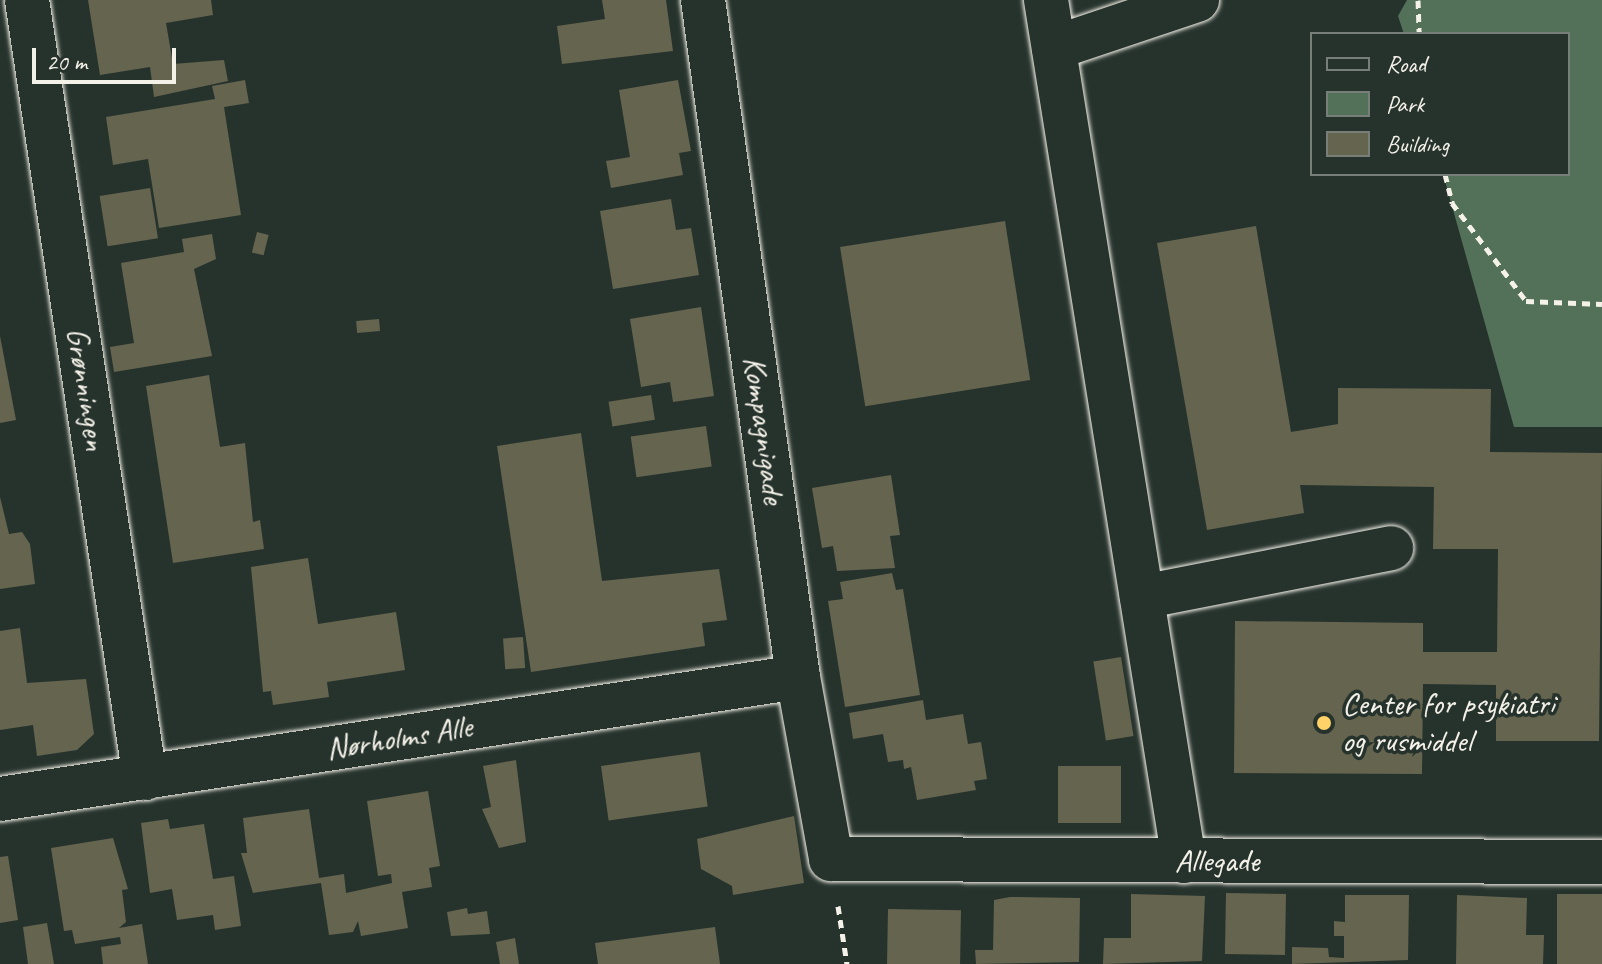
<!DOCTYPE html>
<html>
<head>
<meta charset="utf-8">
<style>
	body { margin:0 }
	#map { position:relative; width:1602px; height:964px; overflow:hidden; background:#26332d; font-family:Caveat,sans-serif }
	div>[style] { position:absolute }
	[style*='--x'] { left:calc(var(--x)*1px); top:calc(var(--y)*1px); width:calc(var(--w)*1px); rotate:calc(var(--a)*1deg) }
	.green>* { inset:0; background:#537159 }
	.building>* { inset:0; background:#65644f; transform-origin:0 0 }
	.path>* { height:5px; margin-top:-2.5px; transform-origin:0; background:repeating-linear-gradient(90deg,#f4f1e8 0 8px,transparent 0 14px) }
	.roads { filter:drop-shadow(0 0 2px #f4f1e8) drop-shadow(0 0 2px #f4f1e8) }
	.minor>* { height:44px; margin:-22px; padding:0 22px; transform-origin:22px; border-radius:22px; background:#26332d }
	.dots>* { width:22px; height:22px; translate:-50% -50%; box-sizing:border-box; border:4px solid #26332d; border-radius:50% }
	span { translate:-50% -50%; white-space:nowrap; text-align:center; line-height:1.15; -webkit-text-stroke:7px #26332d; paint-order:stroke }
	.street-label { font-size:32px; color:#f4f1e8 }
	.poi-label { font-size:32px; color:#f4f1e8 }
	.left { translate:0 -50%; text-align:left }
	.legend { position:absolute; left:1310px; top:32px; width:260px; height:144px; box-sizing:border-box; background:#26332d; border:2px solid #787f78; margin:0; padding:10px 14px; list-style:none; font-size:24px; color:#f4f1e8 }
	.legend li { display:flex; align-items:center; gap:16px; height:40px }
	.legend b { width:40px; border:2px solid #787f78 }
	.scale { position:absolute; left:32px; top:48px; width:144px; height:36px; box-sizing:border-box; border:4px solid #f4f1e8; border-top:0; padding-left:10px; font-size:24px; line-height:28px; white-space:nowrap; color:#f4f1e8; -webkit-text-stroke:6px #26332d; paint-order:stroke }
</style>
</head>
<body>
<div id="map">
	<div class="green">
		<i style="clip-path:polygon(1407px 0,1602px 0,1602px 427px,1514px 427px,1443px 174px,1568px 174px,1568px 34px,1404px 34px,1398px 16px)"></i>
	</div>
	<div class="building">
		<i style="clip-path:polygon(88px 0,211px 0,213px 15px,166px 23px,173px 64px,224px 60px,228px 81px,154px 97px,150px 67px,100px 75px)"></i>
		<i style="clip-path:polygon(602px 0,666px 0,673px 51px,562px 64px,557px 26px,605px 19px)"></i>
		<i style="clip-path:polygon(245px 80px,249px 103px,224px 107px,241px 215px,159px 228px,148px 159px,113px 165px,106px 117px,215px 99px,212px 86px)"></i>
		<i style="clip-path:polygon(678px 80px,691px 151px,679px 153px,683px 175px,611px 188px,606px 161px,630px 157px,619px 90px)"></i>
		<i style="left:150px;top:188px;width:51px;height:51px;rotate:81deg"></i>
		<i style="clip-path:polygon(671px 199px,676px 230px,691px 228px,699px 275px,613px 289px,600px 211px)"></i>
		<i style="left:1005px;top:221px;width:161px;height:167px;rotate:81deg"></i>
		<i style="clip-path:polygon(1256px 226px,1291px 432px,1338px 424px,1338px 388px,1491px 389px,1490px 452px,1602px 453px,1599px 741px,1496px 741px,1496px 685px,1423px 684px,1422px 774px,1234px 773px,1235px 621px,1423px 623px,1423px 652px,1497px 652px,1498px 549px,1433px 549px,1434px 487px,1300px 485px,1304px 513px,1207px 530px,1157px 243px)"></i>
		<i style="left:257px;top:232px;width:12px;height:21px;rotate:14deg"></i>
		<i style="clip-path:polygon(212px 234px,216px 259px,194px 269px,212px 356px,114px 372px,110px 347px,134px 343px,121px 263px,184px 252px,182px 239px)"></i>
		<i style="clip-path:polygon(701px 307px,714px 396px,673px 402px,670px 382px,641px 387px,630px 319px)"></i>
		<i style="left:379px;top:319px;width:12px;height:23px;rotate:85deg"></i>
		<i style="clip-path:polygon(0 336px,16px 420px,0 423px)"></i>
		<i style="clip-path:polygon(209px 375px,220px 447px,245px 443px,253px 522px,260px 520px,264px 549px,173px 563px,146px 386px)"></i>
		<i style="left:651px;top:395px;width:25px;height:43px;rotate:81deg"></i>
		<i style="left:706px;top:426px;width:41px;height:76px;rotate:82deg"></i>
		<i style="clip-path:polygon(581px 433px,602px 581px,719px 569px,727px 620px,702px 623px,705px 646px,531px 672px,497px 446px)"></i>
		<i style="clip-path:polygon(891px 475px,900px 535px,890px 536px,895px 568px,837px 571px,833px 546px,822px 548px,812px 488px)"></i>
		<i style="clip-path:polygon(0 497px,9px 534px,22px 532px,30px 544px,35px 584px,0 589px)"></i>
		<i style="clip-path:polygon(308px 558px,318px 624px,396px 612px,405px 670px,327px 682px,329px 697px,273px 705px,271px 691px,263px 692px,251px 567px)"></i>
		<i style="clip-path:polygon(892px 573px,896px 590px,903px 589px,920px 695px,845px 707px,828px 601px,843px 599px,840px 582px)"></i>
		<i style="clip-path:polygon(20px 628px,27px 683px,86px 679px,94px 734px,77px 750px,37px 756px,33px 725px,0 730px,0 631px)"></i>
		<i style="left:523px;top:637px;width:31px;height:20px;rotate:86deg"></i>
		<i style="left:1121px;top:657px;width:80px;height:28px;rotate:81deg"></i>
		<i style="clip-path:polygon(923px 700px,926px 720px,963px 714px,968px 744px,981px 742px,987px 779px,974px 781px,976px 790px,917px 800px,911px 767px,904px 769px,903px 760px,888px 762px,883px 734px,853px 739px,849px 713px)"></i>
		<i style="left:700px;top:752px;width:55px;height:100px;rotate:82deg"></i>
		<i style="clip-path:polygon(516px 760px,526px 842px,499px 848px,482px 809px,491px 807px,483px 766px)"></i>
		<i style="left:1058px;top:766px;width:63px;height:57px"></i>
		<i style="clip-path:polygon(428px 791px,440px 866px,429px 868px,432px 887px,402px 892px,408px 928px,361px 936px,358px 921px,353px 932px,329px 935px,321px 883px,253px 893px,241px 853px,247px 853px,243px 818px,309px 809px,319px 878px,344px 874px,346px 893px,392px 883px,391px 874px,378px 876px,367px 801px)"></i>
		<i style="clip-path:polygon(794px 816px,804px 883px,733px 895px,732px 886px,701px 869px,697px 839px)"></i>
		<i style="clip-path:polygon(168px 819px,170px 829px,204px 824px,213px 879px,234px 876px,241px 926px,215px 930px,213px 915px,177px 920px,172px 889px,150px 893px,141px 823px)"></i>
		<i style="clip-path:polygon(113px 838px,128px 889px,122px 890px,126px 922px,119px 928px,142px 924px,148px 964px,103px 964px,101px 947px,121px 944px,120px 937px,75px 944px,72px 930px,64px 931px,51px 848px)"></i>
		<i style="clip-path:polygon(8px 856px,18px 920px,0 923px,0 857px)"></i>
		<i style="left:1226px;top:893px;width:60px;height:61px;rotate:1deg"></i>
		<i style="clip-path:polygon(1131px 894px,1205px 896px,1202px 961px,1103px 964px,1104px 938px,1131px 938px)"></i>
		<i style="left:1557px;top:894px;width:45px;height:70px"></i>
		<i style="clip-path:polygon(1345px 895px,1409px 895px,1408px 960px,1292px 964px,1292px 947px,1328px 948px,1329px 957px,1344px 958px,1344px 936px,1334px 936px,1334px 921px,1345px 922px)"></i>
		<i style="clip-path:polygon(1457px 895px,1527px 898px,1526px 935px,1544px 935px,1543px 964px,1456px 964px)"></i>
		<i style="clip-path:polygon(1010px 897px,1080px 898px,1079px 962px,976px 964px,975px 950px,993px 950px,994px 900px)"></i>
		<i style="clip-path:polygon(467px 908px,468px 914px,487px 911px,490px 934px,451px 936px,447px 912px)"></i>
		<i style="left:888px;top:909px;width:73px;height:55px;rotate:1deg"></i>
		<i style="clip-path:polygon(47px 923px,54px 964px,28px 964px,23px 927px)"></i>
		<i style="clip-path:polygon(715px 927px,720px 964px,598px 964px,595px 943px)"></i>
		<i style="clip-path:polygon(515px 938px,519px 964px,500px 964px,496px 942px)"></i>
	</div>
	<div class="path">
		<i style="--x:1418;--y:0;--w:34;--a:88"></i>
		<i style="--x:1445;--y:174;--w:30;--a:76"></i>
		<i style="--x:1452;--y:203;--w:123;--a:52.9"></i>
		<i style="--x:1526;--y:301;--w:76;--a:2.3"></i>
		<i style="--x:838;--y:906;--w:59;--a:81.2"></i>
	</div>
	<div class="roads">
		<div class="minor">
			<i style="--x:27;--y:0;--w:787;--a:81.38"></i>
			<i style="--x:703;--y:0;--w:684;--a:82.01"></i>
			<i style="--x:798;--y:677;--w:185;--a:79.7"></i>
			<i style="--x:831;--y:859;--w:771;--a:0.22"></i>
			<i style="--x:1046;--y:0;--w:872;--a:80.89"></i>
			<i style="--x:1054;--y:48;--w:151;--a:-18.6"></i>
			<i style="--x:1142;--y:597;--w:254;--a:-11.1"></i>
			<i style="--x:0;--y:799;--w:807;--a:-8.69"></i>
		</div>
	</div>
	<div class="dots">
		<i style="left:1324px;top:723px;background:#ffd166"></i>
	</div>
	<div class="street-label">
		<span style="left:86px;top:389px;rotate:81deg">Grønningen</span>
		<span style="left:764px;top:430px;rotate:82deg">Kompagnigade</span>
		<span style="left:399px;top:738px;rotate:-9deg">Nørholms Alle</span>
		<span style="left:1217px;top:861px">Allegade</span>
	</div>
	<div class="poi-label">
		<span class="left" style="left:1342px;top:723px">Center for psykiatri<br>og rusmiddel</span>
	</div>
	<ul class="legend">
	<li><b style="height:10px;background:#26332d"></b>Road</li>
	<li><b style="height:22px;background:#537159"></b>Park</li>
	<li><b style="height:22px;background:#65644f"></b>Building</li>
	</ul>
	<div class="scale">20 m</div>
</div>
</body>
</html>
